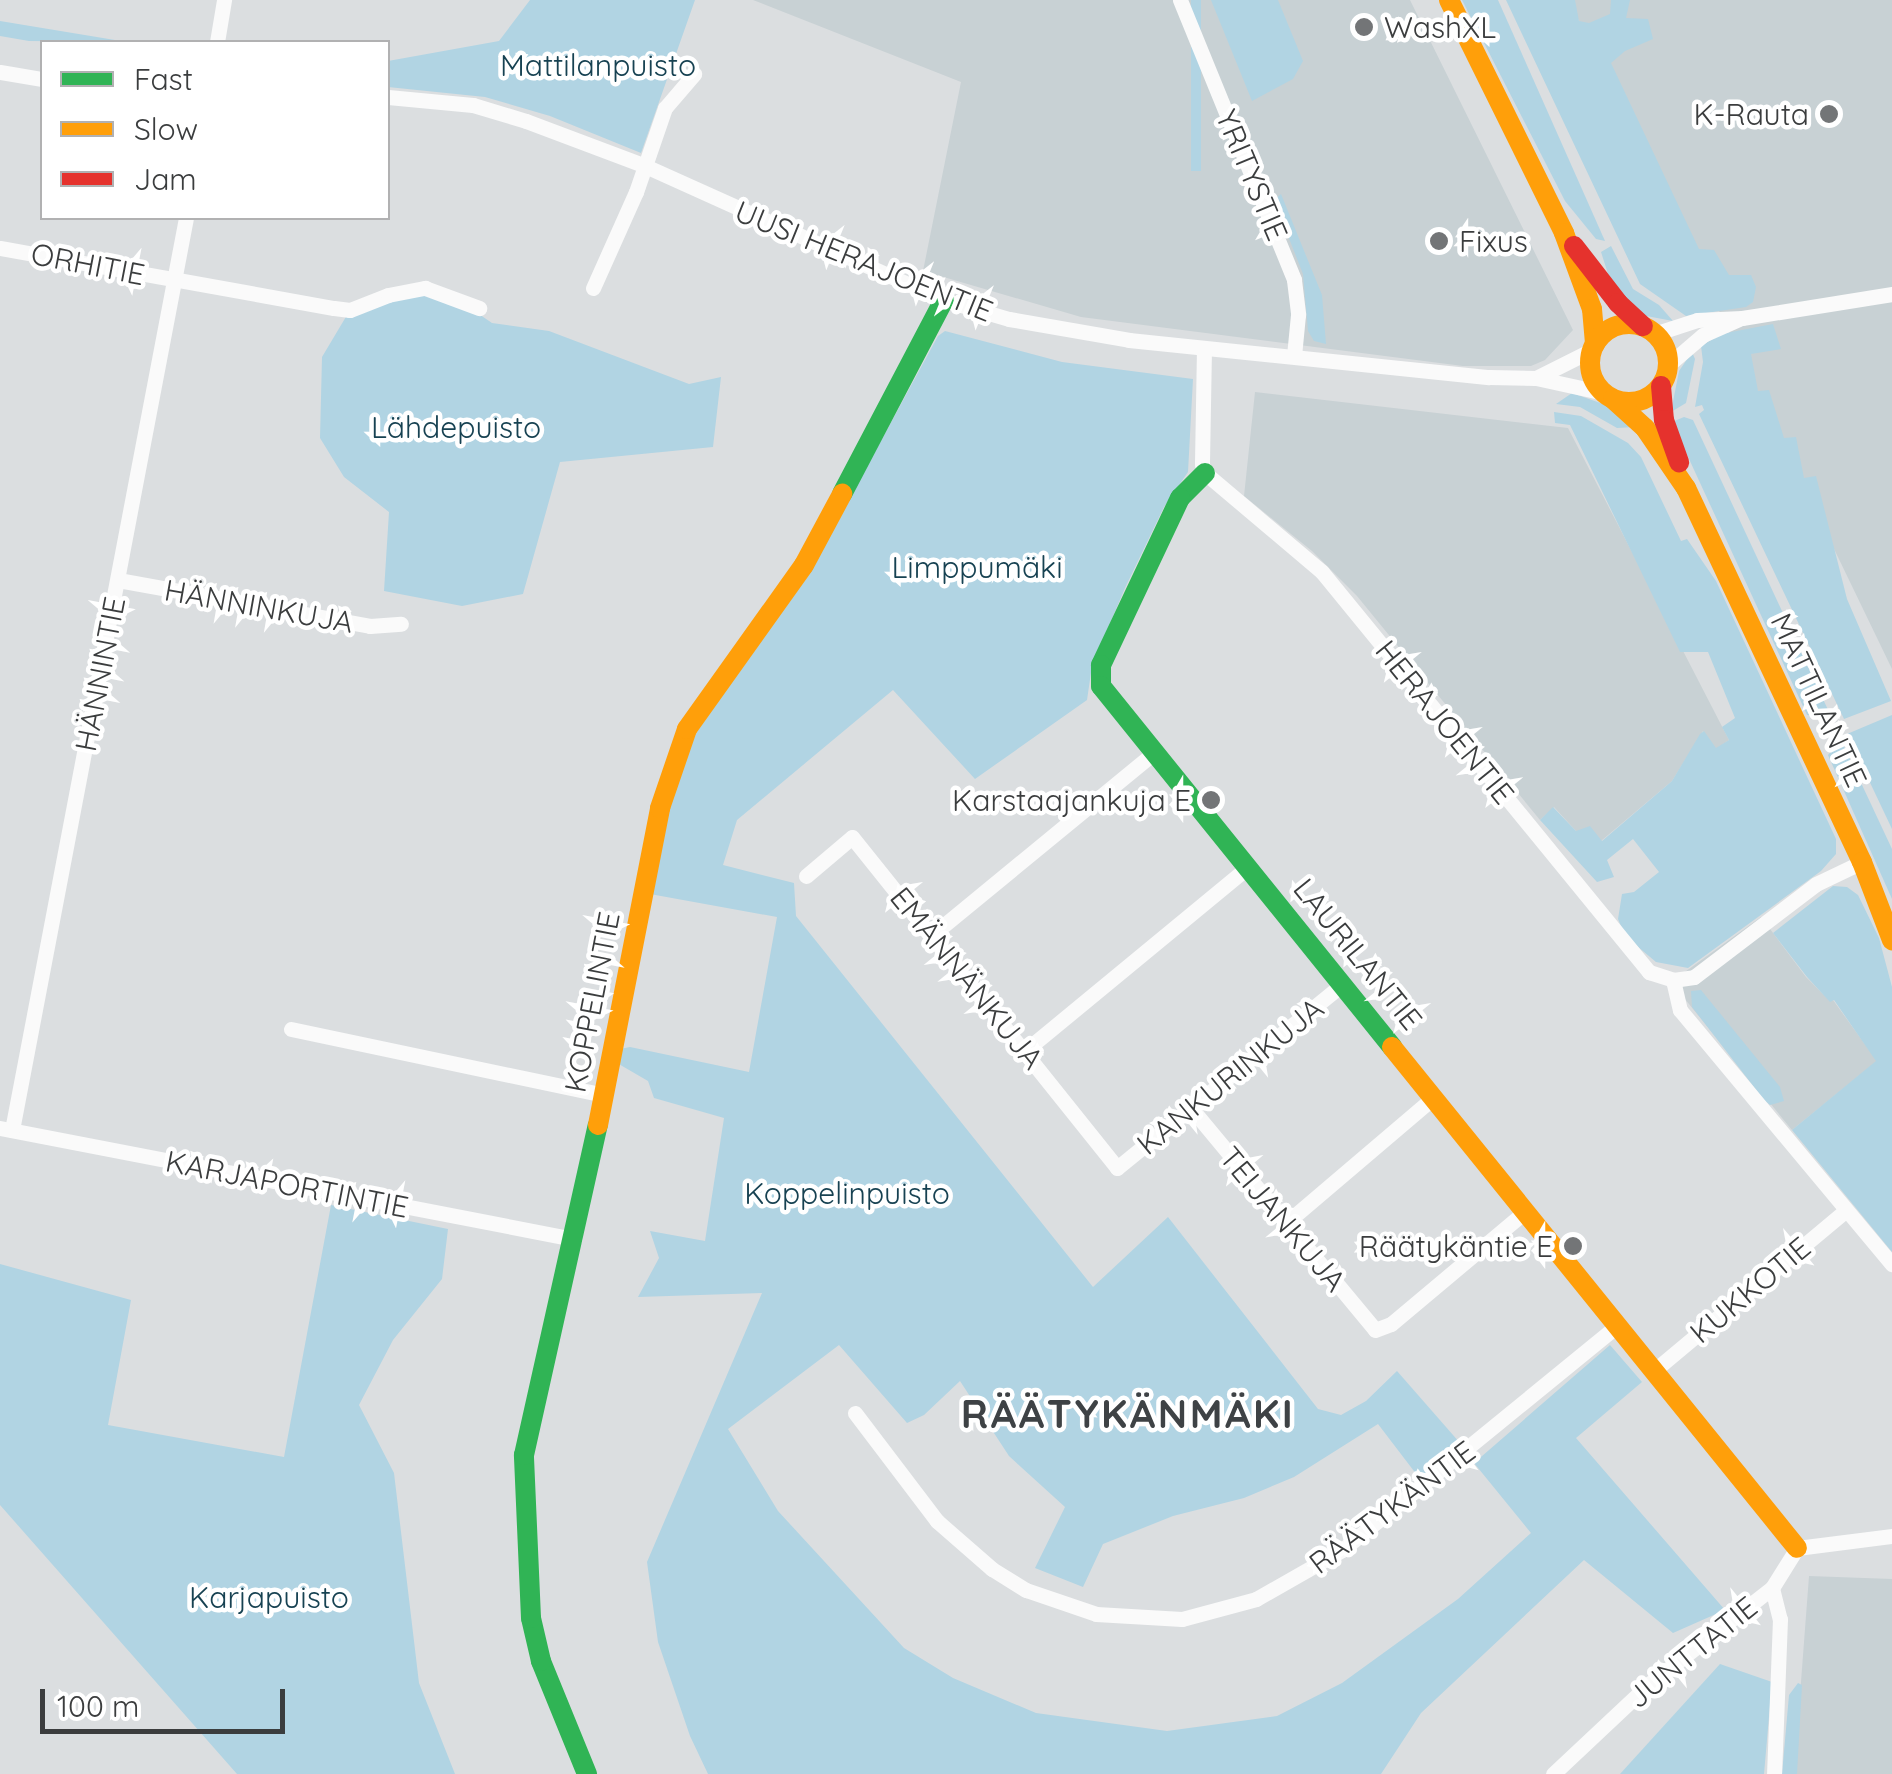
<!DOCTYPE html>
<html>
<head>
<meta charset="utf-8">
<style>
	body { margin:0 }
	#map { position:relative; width:1892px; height:1774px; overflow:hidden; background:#dbdee0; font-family:Quicksand,sans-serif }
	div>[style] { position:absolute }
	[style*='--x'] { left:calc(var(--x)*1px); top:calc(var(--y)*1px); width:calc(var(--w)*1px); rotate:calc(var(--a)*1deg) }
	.built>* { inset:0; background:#c8d1d4 }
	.green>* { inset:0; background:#b1d4e3; transform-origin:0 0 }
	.street>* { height:15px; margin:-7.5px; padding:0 7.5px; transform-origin:7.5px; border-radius:7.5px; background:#fafafa }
	.fast>* { height:20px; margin:-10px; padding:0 10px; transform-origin:10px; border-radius:10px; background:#30b455 }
	.slow>* { height:20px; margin:-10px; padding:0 10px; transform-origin:10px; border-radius:10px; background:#ff9f0a }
	.slow>.ring { margin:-10px; padding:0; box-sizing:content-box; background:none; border:20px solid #ff9f0a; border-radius:50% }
	.jam>* { height:20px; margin:-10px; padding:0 10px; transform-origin:10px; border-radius:10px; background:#e5322d }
	.dots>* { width:28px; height:28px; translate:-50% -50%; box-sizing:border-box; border:5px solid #fff; border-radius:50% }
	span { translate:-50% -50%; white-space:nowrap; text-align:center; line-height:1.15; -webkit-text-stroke:9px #fff; paint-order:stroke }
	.poi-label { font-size:30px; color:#3b3d3e }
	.left { translate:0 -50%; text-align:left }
	.right { translate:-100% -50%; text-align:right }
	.park-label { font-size:30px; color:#174252 }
	.street-label { font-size:30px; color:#3b3d3e }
	.district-label { font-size:40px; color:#3e4245; font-weight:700; letter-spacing:2.5px }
	.legend { position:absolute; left:40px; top:40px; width:350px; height:180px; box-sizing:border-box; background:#fff; border:2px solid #b1b1b2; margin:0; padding:12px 18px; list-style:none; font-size:30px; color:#3b3d3e }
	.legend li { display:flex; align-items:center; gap:20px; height:50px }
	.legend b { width:50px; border:2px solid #b1b1b2 }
	.scale { position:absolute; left:40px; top:1689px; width:245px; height:45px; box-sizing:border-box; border:5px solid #3b3d3e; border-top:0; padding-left:12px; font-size:30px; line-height:35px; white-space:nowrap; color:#3b3d3e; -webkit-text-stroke:8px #fff; paint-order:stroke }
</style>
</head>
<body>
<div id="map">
	<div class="built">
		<i style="clip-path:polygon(753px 0,1410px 0,1573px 330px,1545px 360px,1531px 366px,1463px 366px,1081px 317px,923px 271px,961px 82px)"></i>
		<i style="clip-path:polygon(1569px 0,1892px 0,1892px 669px)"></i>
		<i style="clip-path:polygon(1255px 392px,1568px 428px,1729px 740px,1716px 749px,1703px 731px,1672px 781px,1601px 841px,1576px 831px,1554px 807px,1540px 820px,1357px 596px,1312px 551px,1244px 496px)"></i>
		<i style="clip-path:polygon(1761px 917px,1806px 977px,1830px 1001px,1833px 1000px,1877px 1061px,1792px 1130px,1671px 982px)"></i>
		<i style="clip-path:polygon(1809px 1576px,1892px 1579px,1892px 1774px,1794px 1774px)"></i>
	</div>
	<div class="green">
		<i style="clip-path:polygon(530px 0,695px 0,641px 153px,550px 116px,485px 97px,388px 87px,388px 61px,499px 41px)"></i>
		<i style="left:1191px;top:0;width:10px;height:171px"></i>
		<i style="clip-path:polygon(1211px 0,1278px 0,1303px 61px,1293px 79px,1252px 101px)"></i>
		<i style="clip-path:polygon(1462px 0,1498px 0,1605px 241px,1596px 239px,1565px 201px)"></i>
		<i style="clip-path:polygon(1506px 0,1575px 0,1579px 21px,1589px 23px,1610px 14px,1611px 0,1630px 0,1626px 18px,1648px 19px,1653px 39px,1625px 51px,1611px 63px,1699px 249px,1714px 250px,1729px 275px,1751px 275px,1756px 287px,1753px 302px,1746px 307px,1686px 316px,1640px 284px)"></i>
		<i style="clip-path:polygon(0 21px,127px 42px,29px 41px,0 36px)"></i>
		<i style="clip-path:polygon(1281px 194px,1322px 295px,1326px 344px,1314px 341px,1308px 331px,1303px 274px,1274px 200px)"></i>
		<i style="clip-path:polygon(1611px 246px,1633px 289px,1659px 305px,1673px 321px,1641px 315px,1610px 280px,1601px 252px)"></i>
		<i style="clip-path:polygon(388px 295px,451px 295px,492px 323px,549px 331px,689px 384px,721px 377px,713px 447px,560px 462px,523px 594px,462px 606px,384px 591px,389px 512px,344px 477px,320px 438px,322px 357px,350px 310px)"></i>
		<i style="clip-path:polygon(1773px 324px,1781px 349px,1751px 354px,1758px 391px,1769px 390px,1784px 438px,1796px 437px,1804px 478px,1816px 476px,1847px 599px,1891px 701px,1844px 719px,1699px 414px,1704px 410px,1702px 405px,1695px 407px,1703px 362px,1701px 346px,1721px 334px)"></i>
		<i style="clip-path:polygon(945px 331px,1062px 362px,1193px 379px,1188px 472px,1164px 507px,1125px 588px,1092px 666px,1087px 700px,975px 779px,893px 690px,737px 820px,723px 865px,794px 883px,796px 916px,1093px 1287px,1168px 1217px,1318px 1409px,1341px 1415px,1366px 1401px,1397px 1371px,1460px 1443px,1420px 1479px,1378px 1424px,1294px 1477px,1244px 1498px,1173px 1516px,1103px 1544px,1083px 1587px,1035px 1568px,1065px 1507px,1009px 1456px,960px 1381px,924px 1415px,907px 1423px,839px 1345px,728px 1429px,778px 1511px,904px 1648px,953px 1678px,1036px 1713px,1167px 1731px,1277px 1716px,1342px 1683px,1458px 1599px,1531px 1533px,1474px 1463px,1610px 1345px,1642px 1382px,1576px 1438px,1725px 1610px,1673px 1633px,1584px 1560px,1421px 1713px,1381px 1774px,708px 1774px,690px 1736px,658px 1642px,647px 1562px,762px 1293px,638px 1297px,659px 1258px,650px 1231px,705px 1241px,724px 1118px,654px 1098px,648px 1081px,617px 1063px,620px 1049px,630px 1047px,749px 1072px,777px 917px,650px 894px,663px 831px,686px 753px,713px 702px,864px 472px,938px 336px)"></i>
		<i style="clip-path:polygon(1692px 352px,1695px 359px,1686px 403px,1671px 412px,1679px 371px)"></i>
		<i style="clip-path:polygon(1572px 393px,1606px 405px,1635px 427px,1617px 428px,1580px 407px,1556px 404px)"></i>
		<i style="clip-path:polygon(1554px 412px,1581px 416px,1628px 443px,1641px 457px,1681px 541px,1687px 539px,1716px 581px,1836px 839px,1836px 854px,1821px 871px,1688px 968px,1656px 962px,1625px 936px,1618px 919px,1622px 894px,1634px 892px,1659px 872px,1633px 839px,1607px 860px,1614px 877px,1597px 882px,1540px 820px,1553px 807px,1576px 831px,1590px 826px,1602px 841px,1672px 781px,1700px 734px,1704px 731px,1716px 748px,1729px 740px,1722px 727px,1735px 718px,1708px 652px,1680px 652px,1570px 425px,1555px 423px)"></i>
		<i style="clip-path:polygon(1684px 417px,1693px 420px,1830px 714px,1828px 718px,1807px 715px,1672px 422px)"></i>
		<i style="clip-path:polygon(1892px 715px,1892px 829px,1847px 734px)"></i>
		<i style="clip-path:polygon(1841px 740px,1892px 849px,1892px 899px,1828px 755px)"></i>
		<i style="clip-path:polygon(1833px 886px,1847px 887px,1858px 895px,1879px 938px,1892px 987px,1892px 1252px,1792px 1130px,1876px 1061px,1834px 1000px,1830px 1002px,1807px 977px,1773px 933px)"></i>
		<i style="clip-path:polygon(1701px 990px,1780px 1087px,1784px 1101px,1770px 1105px,1764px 1100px,1692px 1007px,1691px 991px)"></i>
		<i style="clip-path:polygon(331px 1205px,448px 1229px,442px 1279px,393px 1340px,359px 1405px,394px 1473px,419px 1683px,455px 1774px,237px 1774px,0 1505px,0 1264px,131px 1300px,108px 1425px,284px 1457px)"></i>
		<i style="clip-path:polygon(1720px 1664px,1772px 1682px,1764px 1774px,1620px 1774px)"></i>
		<i style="clip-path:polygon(1798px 1683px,1802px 1685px,1797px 1774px,1782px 1774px,1789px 1695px)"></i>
	</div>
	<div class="street">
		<i style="--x:1180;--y:0;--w:302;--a:67.8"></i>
		<i style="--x:1294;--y:280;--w:35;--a:83"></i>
		<i style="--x:1298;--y:315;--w:41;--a:95.6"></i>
		<i style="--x:217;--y:42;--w:43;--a:-80.5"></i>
		<i style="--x:0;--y:72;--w:43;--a:9.5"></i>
		<i style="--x:388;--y:97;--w:85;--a:5.4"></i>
		<i style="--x:473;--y:105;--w:55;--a:16.8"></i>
		<i style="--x:526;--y:121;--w:125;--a:20.6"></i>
		<i style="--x:643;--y:165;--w:330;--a:24.2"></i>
		<i style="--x:944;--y:300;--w:68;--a:16.3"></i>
		<i style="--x:1009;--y:319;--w:122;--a:9.9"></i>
		<i style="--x:1129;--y:340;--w:362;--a:5.9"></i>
		<i style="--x:1489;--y:377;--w:47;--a:1.2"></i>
		<i style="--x:1536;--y:378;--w:70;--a:12.4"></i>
		<i style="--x:0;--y:248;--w:339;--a:10.2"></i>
		<i style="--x:334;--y:308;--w:16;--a:7"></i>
		<i style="--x:350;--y:310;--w:41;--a:-21.5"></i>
		<i style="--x:388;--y:295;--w:38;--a:-11"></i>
		<i style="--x:425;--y:288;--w:58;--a:20.3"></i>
		<i style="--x:593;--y:288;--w:105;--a:-65.9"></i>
		<i style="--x:636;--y:192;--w:89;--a:-71"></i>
		<i style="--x:665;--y:108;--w:45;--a:-49.5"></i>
		<i style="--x:1654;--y:334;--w:45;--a:-18"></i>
		<i style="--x:1697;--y:320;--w:45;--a:-2.5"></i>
		<i style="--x:1742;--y:318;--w:152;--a:-9.1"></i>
		<i style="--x:1204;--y:348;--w:116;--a:91"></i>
		<i style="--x:1202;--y:464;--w:9;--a:72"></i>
		<i style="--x:1205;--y:473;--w:153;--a:40.2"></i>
		<i style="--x:1322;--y:572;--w:517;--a:50.73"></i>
		<i style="--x:1649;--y:972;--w:25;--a:18"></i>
		<i style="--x:1673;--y:980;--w:21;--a:-8"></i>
		<i style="--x:1694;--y:977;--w:153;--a:-37.3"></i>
		<i style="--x:1816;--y:884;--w:51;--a:-25.6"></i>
		<i style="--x:1668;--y:365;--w:46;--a:-40.6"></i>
		<i style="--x:1703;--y:335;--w:39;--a:-24"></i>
		<i style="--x:1536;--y:378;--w:63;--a:-26.6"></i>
		<i style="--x:118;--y:580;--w:256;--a:10.3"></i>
		<i style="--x:370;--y:626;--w:31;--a:-4"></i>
		<i style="--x:806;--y:876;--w:60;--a:-40.3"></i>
		<i style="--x:852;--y:837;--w:424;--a:51.3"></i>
		<i style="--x:1117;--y:1168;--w:291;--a:-39.2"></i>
		<i style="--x:932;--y:935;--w:288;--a:-39.4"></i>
		<i style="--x:1673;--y:980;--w:31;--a:77"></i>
		<i style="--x:1680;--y:1010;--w:331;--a:50.2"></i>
		<i style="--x:291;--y:1029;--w:321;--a:11.9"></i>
		<i style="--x:1026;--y:1050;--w:288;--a:-39.5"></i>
		<i style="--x:1191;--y:1108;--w:288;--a:50.3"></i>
		<i style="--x:1375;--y:1330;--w:17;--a:-21"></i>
		<i style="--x:1391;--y:1324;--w:177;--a:-40"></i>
		<i style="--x:0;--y:1128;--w:585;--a:10.94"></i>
		<i style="--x:12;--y:1130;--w:928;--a:-79.2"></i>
		<i style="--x:1286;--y:1223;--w:194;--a:-40.4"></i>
		<i style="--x:1656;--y:1369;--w:246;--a:-39.9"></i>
		<i style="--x:855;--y:1413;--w:136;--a:52.8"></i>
		<i style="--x:937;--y:1521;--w:73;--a:41.1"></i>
		<i style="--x:992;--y:1569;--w:40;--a:32"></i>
		<i style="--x:1026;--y:1590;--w:74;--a:18.9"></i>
		<i style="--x:1096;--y:1614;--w:86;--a:3.3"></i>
		<i style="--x:1182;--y:1619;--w:77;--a:-15.1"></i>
		<i style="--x:1256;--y:1599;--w:99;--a:-29.7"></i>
		<i style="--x:1342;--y:1550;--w:357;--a:-39.2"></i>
		<i style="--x:1772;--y:1588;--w:32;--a:76"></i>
		<i style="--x:1780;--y:1619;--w:155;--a:92.2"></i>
		<i style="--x:1553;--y:1774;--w:132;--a:-43.2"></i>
		<i style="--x:1649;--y:1684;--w:156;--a:-38"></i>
		<i style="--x:1772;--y:1588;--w:47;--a:-58"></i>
		<i style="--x:1797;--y:1548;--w:96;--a:-7.2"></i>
	</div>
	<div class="fast">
		<i style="--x:1205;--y:473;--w:35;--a:135"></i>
		<i style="--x:1180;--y:498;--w:185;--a:115.3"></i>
		<i style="--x:1101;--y:665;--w:21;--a:90"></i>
		<i style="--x:1101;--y:686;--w:464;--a:51.1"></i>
		<i style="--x:842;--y:494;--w:219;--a:-62.3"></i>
		<i style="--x:587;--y:1774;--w:122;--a:-112.2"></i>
		<i style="--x:541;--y:1661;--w:44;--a:-103.1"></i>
		<i style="--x:531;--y:1618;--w:163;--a:-92.5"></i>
		<i style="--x:524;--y:1455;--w:338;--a:-77.4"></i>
	</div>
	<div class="slow">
		<i style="--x:1449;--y:0;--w:260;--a:63.7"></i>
		<i style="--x:1564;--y:233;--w:81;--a:69.8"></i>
		<i style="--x:1592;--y:309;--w:35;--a:85"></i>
		<i class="ring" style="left:1590px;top:324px;width:58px;height:58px"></i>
		<i style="--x:1613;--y:399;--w:43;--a:42.2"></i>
		<i style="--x:1645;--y:428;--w:73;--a:55.7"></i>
		<i style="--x:1686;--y:488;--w:413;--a:64.8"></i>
		<i style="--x:1862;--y:862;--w:84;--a:69"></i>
		<i style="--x:1392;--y:1047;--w:644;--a:51.05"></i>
		<i style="--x:598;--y:1125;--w:323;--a:-78.9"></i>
		<i style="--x:660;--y:808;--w:83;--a:-71.1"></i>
		<i style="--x:687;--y:729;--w:201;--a:-54.5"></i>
		<i style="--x:804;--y:565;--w:81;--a:-61.8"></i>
	</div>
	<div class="jam">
		<i style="--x:1574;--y:246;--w:72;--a:52.3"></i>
		<i style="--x:1618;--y:303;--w:34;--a:43"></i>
		<i style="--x:1661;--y:386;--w:34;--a:85"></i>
		<i style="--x:1664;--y:420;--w:45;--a:70.3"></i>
	</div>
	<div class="dots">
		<i style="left:1364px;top:27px;background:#737577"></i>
		<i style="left:1829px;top:114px;background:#737577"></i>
		<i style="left:1439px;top:241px;background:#737577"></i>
		<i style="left:1211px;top:800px;background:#737577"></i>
		<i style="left:1573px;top:1246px;background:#737577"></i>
	</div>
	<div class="poi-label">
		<span class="left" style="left:1384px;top:27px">WashXL</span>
		<span class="right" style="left:1809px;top:114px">K-Rauta</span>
		<span class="left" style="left:1459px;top:241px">Fixus</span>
		<span class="right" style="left:1191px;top:800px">Karstaajankuja E</span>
		<span class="right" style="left:1553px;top:1246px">Räätykäntie E</span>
	</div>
	<div class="park-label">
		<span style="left:598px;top:65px">Mattilanpuisto</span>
		<span style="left:456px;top:427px">Lähdepuisto</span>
		<span style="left:977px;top:567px">Limppumäki</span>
		<span style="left:847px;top:1193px">Koppelinpuisto</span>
		<span style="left:269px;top:1597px">Karjapuisto</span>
	</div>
	<div class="street-label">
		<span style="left:1252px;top:175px;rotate:67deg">YRITYSTIE</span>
		<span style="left:864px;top:261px;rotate:22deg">UUSI HERAJOENTIE</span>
		<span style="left:88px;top:264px;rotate:11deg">ORHITIE</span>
		<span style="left:259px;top:606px;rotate:10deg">HÄNNINKUJA</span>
		<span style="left:100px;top:674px;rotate:-79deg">HÄNNINTIE</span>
		<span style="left:1819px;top:700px;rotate:65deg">MATTILANTIE</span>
		<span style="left:1445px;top:722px;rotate:51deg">HERAJOENTIE</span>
		<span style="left:1358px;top:954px;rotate:51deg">LAURILANTIE</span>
		<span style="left:967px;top:978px;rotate:51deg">EMÄNNÄNKUJA</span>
		<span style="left:592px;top:1002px;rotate:-79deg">KOPPELINTIE</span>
		<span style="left:1230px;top:1076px;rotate:-39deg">KANKURINKUJA</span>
		<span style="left:287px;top:1184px;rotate:11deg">KARJAPORTINTIE</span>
		<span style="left:1283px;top:1219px;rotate:50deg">TEIJANKUJA</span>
		<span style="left:1750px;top:1290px;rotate:-40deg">KUKKOTIE</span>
		<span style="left:1392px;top:1507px;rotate:-37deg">RÄÄTYKÄNTIE</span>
		<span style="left:1692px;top:1652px;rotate:-39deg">JUNTTATIE</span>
	</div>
	<div class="district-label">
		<span style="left:1128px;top:1413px">RÄÄTYKÄNMÄKI</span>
	</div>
	<ul class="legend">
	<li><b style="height:12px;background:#30b455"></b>Fast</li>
	<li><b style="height:12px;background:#ff9f0a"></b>Slow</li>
	<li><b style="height:12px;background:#e5322d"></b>Jam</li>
	</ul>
	<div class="scale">100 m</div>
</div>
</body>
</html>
